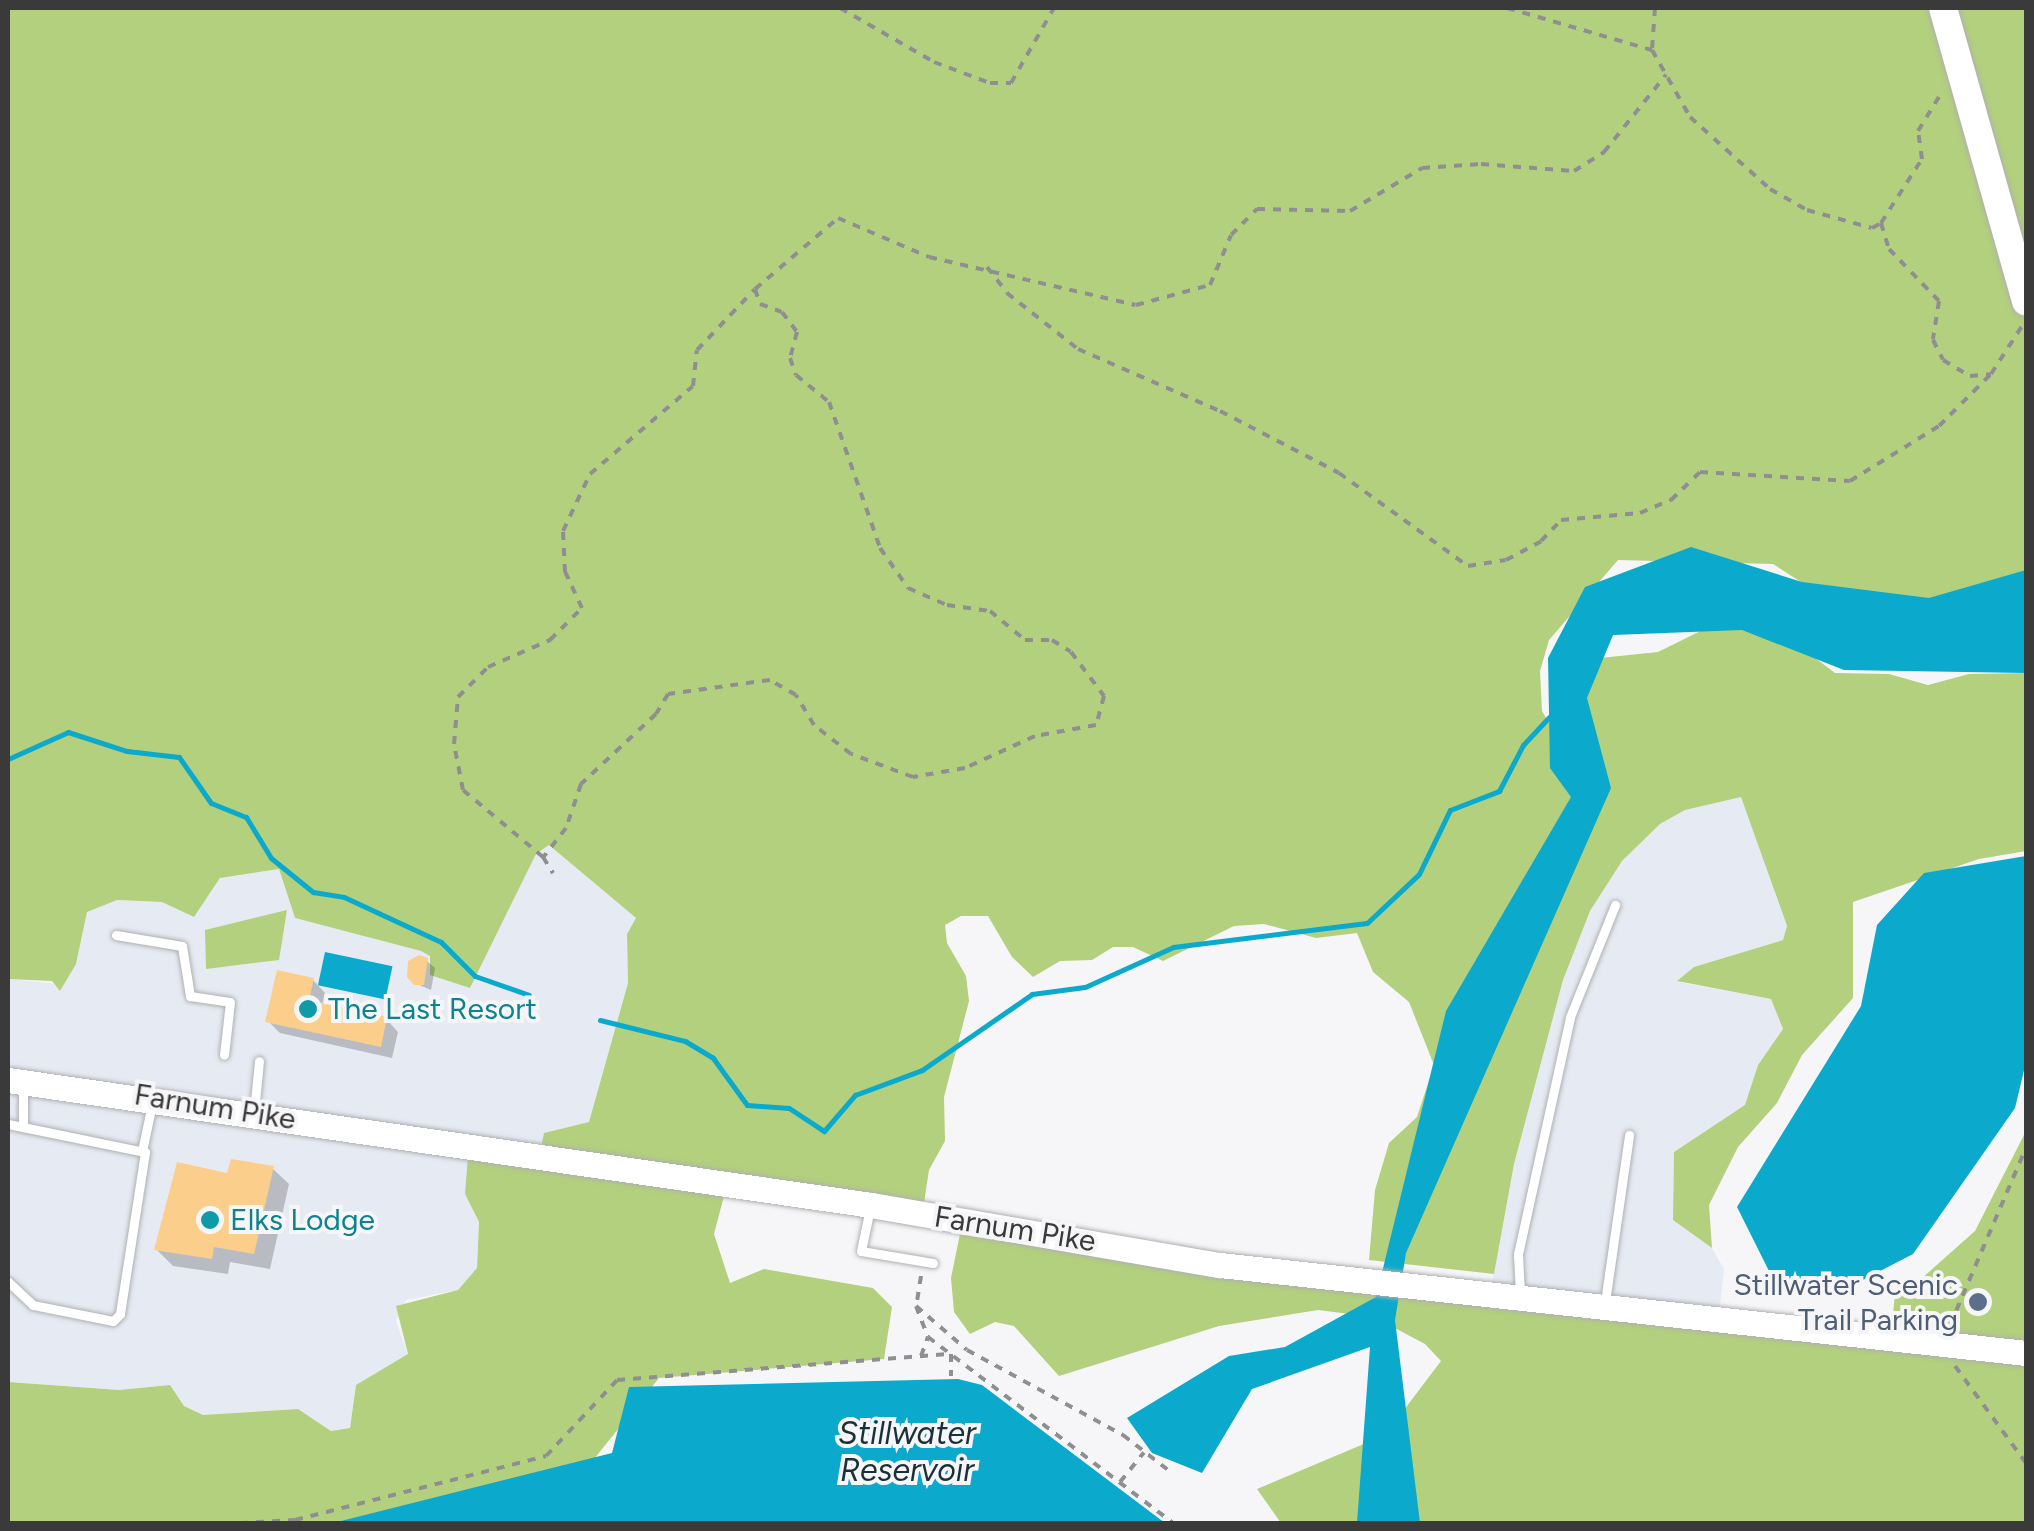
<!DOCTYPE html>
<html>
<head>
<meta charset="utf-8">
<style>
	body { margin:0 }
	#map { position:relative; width:2034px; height:1531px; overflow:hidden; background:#f6f6f8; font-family:Figtree,sans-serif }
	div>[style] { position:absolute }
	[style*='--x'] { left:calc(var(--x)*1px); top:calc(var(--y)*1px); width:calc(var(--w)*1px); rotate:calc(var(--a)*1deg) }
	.built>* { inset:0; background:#e6ebf3 }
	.green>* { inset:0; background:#b2d07d }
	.water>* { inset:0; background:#0ba9cc; transform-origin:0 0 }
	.shadow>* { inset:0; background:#0003 }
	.stream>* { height:5px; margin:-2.5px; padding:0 2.5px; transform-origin:2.5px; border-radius:2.5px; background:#0ba9cc }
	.building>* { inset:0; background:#fcce8c }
	.path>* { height:4px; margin-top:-2px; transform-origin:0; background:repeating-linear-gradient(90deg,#8f8f91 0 8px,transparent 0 16px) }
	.roads { filter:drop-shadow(0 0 2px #afb0b1) drop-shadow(0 0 2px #afb0b1) }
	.lane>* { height:9px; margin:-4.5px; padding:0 4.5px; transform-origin:4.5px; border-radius:4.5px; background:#fff }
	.secondary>* { height:25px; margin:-12.5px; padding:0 12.5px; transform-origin:12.5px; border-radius:12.5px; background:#fff }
	.primary>* { height:28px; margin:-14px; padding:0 14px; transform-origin:14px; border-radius:14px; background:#fff }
	.dots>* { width:28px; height:28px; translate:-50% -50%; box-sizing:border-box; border:5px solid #f6f6f8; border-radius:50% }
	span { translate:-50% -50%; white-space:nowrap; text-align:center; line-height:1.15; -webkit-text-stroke:8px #f6f6f8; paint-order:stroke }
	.culture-label { font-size:30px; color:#0d838f }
	.left { translate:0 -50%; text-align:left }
	.street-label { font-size:30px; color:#3a3a3b }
	.service-label { font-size:30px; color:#4e5e75 }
	.right { translate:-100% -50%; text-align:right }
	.water-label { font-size:32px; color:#1b3138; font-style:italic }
	.frame { position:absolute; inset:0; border:10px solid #3a3a3b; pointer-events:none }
</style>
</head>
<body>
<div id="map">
	<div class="built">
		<i style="clip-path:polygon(1742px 796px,1787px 927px,1783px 940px,1694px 967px,1679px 982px,1771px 999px,1783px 1029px,1758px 1065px,1746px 1105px,1674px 1152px,1673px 1220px,1712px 1248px,1724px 1269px,1719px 1316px,1490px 1294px,1514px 1164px,1563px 980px,1590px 911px,1622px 861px,1660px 824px,1685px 810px)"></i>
		<i style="clip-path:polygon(549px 845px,636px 918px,627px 934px,628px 983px,589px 1122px,544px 1133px,539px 1156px,465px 1194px,479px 1222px,477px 1268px,458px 1290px,406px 1300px,396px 1321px,408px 1355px,356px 1385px,350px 1428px,331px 1431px,298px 1409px,204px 1416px,184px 1406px,170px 1385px,119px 1390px,8px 1382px,8px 979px,59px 984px,76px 964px,87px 912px,117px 900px,163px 902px,194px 917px,220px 878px,279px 869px,295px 918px,421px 951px,430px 956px,429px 969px,470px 988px,536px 854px)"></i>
	</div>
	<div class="green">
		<i style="clip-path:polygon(8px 8px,2026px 8px,2026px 602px,1846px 611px,1773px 564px,1618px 560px,1549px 640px,1540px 671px,1542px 711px,1559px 740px,1600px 658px,1658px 652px,1729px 617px,1774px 627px,1835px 673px,1889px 674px,1928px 685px,1969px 674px,2026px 673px,2026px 851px,1979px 859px,1853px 902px,1853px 998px,1802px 1055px,1777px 1103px,1738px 1147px,1709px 1205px,1712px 1248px,1673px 1220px,1674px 1152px,1745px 1105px,1758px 1065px,1783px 1029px,1771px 999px,1677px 981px,1694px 967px,1783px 940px,1787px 926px,1741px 797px,1685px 810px,1660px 824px,1622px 861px,1590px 911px,1563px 980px,1514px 1164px,1494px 1274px,1369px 1260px,1375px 1190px,1389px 1143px,1417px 1117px,1434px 1065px,1409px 1002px,1373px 972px,1357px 933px,1316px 938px,1264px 924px,1234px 926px,1163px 961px,1133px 947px,1113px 947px,1092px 960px,1060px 961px,1033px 977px,1012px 957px,988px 916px,961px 916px,945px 925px,947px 943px,966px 976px,969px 1001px,944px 1097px,945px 1141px,929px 1170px,922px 1216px,539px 1156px,544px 1133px,589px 1122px,628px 983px,627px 934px,636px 918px,549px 845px,536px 854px,470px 988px,430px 975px,430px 956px,421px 951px,295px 918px,279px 869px,220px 878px,194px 917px,162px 902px,117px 900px,87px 912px,76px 964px,60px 991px,52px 981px,8px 979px)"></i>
		<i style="clip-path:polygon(287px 910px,279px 960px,206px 969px,205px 930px)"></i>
		<i style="clip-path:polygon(2026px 1131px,2026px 1523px,1281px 1523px,1257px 1489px,1385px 1435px,1441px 1361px,1425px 1344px,1374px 1317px,1318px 1310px,1219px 1326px,1059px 1376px,1014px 1326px,995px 1322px,970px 1334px,954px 1312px,951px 1278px,962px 1224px,1891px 1336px,1895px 1293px,1921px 1279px,1975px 1231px)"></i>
		<i style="clip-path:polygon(468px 1156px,724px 1196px,714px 1234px,730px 1283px,764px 1269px,873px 1288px,892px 1307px,884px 1359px,659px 1378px,586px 1469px,412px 1523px,8px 1523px,8px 1382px,119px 1390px,170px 1385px,184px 1406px,203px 1415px,298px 1409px,331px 1431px,350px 1428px,356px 1385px,408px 1354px,396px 1306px,458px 1290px,477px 1268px,479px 1222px,465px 1194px)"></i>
	</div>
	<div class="water">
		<i style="clip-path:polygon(1691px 547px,1802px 582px,1929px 598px,2026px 570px,2026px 673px,1844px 670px,1742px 630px,1613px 635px,1587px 698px,1611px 788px,1406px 1253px,1395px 1320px,1420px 1523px,1357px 1523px,1370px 1347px,1252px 1389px,1202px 1473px,1152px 1453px,1127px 1418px,1229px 1356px,1285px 1347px,1376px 1297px,1446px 1011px,1571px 797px,1550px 768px,1548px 658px,1585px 587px)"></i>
		<i style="clip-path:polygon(2026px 856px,2026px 1062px,2015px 1108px,1913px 1254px,1830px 1297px,1769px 1271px,1737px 1207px,1861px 1006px,1877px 925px,1924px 873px)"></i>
		<i style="left:325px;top:952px;width:69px;height:34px;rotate:12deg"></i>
		<i style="clip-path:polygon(958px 1379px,982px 1385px,1165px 1523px,333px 1523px,612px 1453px,629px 1387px)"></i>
	</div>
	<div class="shadow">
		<i style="clip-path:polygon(427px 961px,435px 968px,431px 990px,417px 984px)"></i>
		<i style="clip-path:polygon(313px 980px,325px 993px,322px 1005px,386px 1019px,398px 1032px,392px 1058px,280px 1033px,268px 1021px)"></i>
		<i style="clip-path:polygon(272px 1168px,289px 1184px,270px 1269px,230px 1262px,228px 1274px,173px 1266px,157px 1250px,229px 1176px)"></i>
	</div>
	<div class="stream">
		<i style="--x:8;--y:759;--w:66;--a:-24.2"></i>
		<i style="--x:68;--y:732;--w:62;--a:17.9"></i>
		<i style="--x:127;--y:751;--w:52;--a:6.6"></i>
		<i style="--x:179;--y:757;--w:56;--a:55.2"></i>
		<i style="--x:211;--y:803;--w:38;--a:22"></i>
		<i style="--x:246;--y:817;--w:48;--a:58.6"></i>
		<i style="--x:271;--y:858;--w:54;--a:39"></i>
		<i style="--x:313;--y:892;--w:31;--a:9"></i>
		<i style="--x:344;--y:897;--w:107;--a:24.9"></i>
		<i style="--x:441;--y:942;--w:48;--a:45"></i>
		<i style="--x:475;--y:976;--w:57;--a:19.4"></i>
		<i style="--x:600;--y:1020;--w:88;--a:13.9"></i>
		<i style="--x:685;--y:1041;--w:33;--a:31"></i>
		<i style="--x:713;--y:1058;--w:58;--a:54.1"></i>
		<i style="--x:747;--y:1105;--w:42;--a:4.1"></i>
		<i style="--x:789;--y:1108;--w:42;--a:33.3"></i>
		<i style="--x:824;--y:1131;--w:48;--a:-49.3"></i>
		<i style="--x:855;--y:1095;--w:72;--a:-20.5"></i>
		<i style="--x:922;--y:1070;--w:134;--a:-34.6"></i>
		<i style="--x:1032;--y:994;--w:53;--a:-7.5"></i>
		<i style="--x:1085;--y:987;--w:97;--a:-24.4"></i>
		<i style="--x:1173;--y:947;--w:195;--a:-7.1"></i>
		<i style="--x:1367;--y:923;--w:71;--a:-43.3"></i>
		<i style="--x:1419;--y:874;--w:71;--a:-64.2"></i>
		<i style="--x:1450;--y:810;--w:53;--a:-21.2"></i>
		<i style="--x:1499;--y:791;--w:52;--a:-62.4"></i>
		<i style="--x:1523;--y:745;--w:38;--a:-47"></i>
	</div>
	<div class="building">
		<i style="clip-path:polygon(419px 955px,428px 958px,424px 985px,414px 985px,407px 977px,408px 961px)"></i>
		<i style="clip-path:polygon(277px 970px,314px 978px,309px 1000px,387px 1017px,381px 1047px,265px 1022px)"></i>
		<i style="clip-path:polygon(231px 1159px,274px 1166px,254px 1254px,214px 1247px,212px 1259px,154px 1250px,177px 1162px,227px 1173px)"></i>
	</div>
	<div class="path">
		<i style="--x:840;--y:8;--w:108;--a:29.9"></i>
		<i style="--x:934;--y:62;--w:60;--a:20.6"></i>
		<i style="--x:990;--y:83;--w:21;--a:0"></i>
		<i style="--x:1011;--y:83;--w:86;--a:-60.2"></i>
		<i style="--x:1507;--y:8;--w:151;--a:16.2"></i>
		<i style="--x:1655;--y:8;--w:42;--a:94.1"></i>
		<i style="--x:1652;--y:50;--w:77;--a:60.4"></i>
		<i style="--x:1690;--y:117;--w:108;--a:42"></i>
		<i style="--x:1770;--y:189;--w:43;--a:29.6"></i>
		<i style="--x:1807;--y:210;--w:67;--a:15.5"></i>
		<i style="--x:1872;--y:228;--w:10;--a:-29"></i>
		<i style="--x:1881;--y:223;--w:76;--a:-57.4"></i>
		<i style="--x:1922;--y:159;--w:28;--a:-98"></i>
		<i style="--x:1918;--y:131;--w:46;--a:-58.4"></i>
		<i style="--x:1881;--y:223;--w:27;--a:73"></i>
		<i style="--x:1889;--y:249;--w:72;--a:46.1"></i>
		<i style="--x:1939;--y:301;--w:39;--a:99"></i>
		<i style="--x:1933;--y:340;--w:22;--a:63"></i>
		<i style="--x:1943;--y:360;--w:31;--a:31"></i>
		<i style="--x:1970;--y:376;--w:21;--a:-5"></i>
		<i style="--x:987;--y:267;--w:33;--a:52"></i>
		<i style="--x:1007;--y:293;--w:90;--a:38.3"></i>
		<i style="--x:1078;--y:349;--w:155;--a:23.6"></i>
		<i style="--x:1220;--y:411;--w:134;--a:27.5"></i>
		<i style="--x:1339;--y:473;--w:159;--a:35.8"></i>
		<i style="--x:1468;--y:566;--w:38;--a:-9"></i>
		<i style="--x:1506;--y:560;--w:40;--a:-28"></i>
		<i style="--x:1541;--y:541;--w:29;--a:-46"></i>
		<i style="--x:1561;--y:520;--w:79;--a:-5.1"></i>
		<i style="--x:1640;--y:513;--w:34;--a:-23"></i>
		<i style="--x:1671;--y:500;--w:40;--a:-44"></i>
		<i style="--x:1700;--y:472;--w:150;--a:3.4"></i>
		<i style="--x:1850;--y:481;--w:105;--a:-31.7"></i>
		<i style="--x:1939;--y:426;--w:74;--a:-45"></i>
		<i style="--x:1991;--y:374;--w:57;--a:-57.1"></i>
		<i style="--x:755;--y:289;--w:16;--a:72"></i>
		<i style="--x:760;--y:304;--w:23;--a:20"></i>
		<i style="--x:782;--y:312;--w:25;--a:53"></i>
		<i style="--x:797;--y:332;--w:27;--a:105"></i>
		<i style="--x:790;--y:358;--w:18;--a:71"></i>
		<i style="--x:796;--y:375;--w:43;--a:39.3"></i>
		<i style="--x:829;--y:402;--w:155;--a:70.7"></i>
		<i style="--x:880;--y:548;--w:49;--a:55"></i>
		<i style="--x:908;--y:588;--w:43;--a:23.6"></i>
		<i style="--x:947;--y:605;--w:43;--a:7.9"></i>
		<i style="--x:990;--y:611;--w:45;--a:39.6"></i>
		<i style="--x:1025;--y:640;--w:27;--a:0"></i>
		<i style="--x:1052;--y:640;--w:22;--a:32"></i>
		<i style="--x:1071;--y:652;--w:55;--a:53.1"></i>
		<i style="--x:1104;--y:696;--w:30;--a:105"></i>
		<i style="--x:1096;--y:725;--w:62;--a:169.8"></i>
		<i style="--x:1035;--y:736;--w:77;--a:155.4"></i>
		<i style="--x:965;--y:768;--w:53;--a:170.2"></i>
		<i style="--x:913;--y:777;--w:66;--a:-159.6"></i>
		<i style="--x:851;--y:754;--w:47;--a:-141.9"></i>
		<i style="--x:814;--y:725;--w:35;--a:-121"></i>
		<i style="--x:796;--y:695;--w:30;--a:-150"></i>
		<i style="--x:770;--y:680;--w:103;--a:172.2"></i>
		<i style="--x:668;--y:694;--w:23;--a:121"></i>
		<i style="--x:656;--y:714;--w:103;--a:137"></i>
		<i style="--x:581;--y:784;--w:46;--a:108.8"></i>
		<i style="--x:566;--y:828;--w:37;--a:128"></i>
		<i style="--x:543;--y:857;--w:104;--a:-140.1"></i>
		<i style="--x:463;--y:790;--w:47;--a:-101.1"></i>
		<i style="--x:454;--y:744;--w:47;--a:-85.1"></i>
		<i style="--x:458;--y:697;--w:42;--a:-45"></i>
		<i style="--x:488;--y:667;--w:68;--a:-23.5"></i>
		<i style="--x:550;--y:640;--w:45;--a:-45"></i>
		<i style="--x:582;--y:608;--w:40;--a:-115"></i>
		<i style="--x:565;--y:572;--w:41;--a:-92.8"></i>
		<i style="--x:563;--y:531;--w:63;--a:-64.7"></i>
		<i style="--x:590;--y:474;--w:135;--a:-40.5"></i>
		<i style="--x:693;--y:386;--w:36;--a:-84"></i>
		<i style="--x:697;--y:350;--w:84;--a:-46.4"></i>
		<i style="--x:755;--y:289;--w:109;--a:-40.5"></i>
		<i style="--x:838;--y:218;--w:99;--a:23.2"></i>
		<i style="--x:929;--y:257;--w:212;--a:13.1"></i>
		<i style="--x:1136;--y:305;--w:77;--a:-15.1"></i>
		<i style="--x:1210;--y:285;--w:54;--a:-67.2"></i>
		<i style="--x:1231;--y:235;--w:37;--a:-45"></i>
		<i style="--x:1257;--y:209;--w:93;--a:1.2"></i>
		<i style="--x:1350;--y:211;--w:84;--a:-30.8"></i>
		<i style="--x:1422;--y:168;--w:59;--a:-3.9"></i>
		<i style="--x:1481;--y:164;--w:93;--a:4.3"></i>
		<i style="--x:1574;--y:171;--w:36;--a:-32"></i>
		<i style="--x:1604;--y:152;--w:99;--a:-51.2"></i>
		<i style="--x:543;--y:857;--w:19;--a:58"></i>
		<i style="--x:921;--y:1276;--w:30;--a:99"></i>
		<i style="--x:916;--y:1306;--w:33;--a:69"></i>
		<i style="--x:928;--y:1337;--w:309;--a:37.2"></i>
		<i style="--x:916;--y:1306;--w:67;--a:40.8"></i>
		<i style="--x:967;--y:1350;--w:178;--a:28.6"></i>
		<i style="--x:1123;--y:1435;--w:62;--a:37.8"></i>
		<i style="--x:1950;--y:1325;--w:193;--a:-66.8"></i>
		<i style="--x:921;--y:1356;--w:20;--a:-70"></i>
		<i style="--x:1955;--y:1366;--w:120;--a:53.8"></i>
		<i style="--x:1120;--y:1482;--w:38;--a:-51"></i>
		<i style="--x:224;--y:1524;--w:71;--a:-3.2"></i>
		<i style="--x:295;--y:1520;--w:259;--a:-14.3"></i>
		<i style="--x:546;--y:1456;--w:104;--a:-46.9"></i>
		<i style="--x:617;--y:1380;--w:335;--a:-4.5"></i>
		<i style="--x:951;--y:1354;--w:22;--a:90"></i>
	</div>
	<div class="roads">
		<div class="lane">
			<i style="--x:116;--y:935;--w:67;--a:9.5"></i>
			<i style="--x:182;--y:946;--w:51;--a:80.9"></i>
			<i style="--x:190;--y:996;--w:40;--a:8.5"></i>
			<i style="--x:230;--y:1002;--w:53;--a:96.5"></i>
			<i style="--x:254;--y:1112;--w:51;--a:-84.4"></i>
			<i style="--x:23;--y:1122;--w:38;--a:-90"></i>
			<i style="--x:8;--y:1124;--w:140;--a:11.6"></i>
			<i style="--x:145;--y:1152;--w:164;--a:98.8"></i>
			<i style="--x:120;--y:1314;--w:10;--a:135"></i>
			<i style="--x:113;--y:1321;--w:82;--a:-168.7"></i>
			<i style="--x:33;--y:1305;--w:34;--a:-137"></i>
			<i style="--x:142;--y:1151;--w:48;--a:-78"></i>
			<i style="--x:870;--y:1208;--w:44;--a:101.8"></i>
			<i style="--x:861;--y:1251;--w:73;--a:9.5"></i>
			<i style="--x:1520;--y:1293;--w:39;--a:-93"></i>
			<i style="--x:1518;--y:1254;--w:243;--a:-77.6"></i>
			<i style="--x:1570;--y:1017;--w:121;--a:-68.1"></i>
			<i style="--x:1605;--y:1302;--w:169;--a:-81.8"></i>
		</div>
		<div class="secondary">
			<i style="--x:8;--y:1080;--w:872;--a:8.24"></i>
			<i style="--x:871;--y:1205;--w:354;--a:9.8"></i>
			<i style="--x:1220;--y:1265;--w:811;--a:6.23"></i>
		</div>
		<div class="primary">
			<i style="--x:1943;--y:8;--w:305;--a:74.2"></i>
		</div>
	</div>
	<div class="dots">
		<i style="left:308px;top:1009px;background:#0f9aa8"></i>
		<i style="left:210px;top:1220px;background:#0f9aa8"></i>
		<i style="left:1978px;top:1302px;background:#5c6f8a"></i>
	</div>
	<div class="culture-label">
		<span class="left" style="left:328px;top:1009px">The Last Resort</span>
		<span class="left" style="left:230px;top:1220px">Elks Lodge</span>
	</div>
	<div class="street-label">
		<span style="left:215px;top:1107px;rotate:9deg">Farnum Pike</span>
		<span style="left:1015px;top:1229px;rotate:9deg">Farnum Pike</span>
	</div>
	<div class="service-label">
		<span class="right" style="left:1958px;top:1302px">Stillwater Scenic<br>Trail Parking</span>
	</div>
	<div class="water-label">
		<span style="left:907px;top:1452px">Stillwater<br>Reservoir</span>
	</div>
	<div class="frame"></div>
</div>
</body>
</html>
